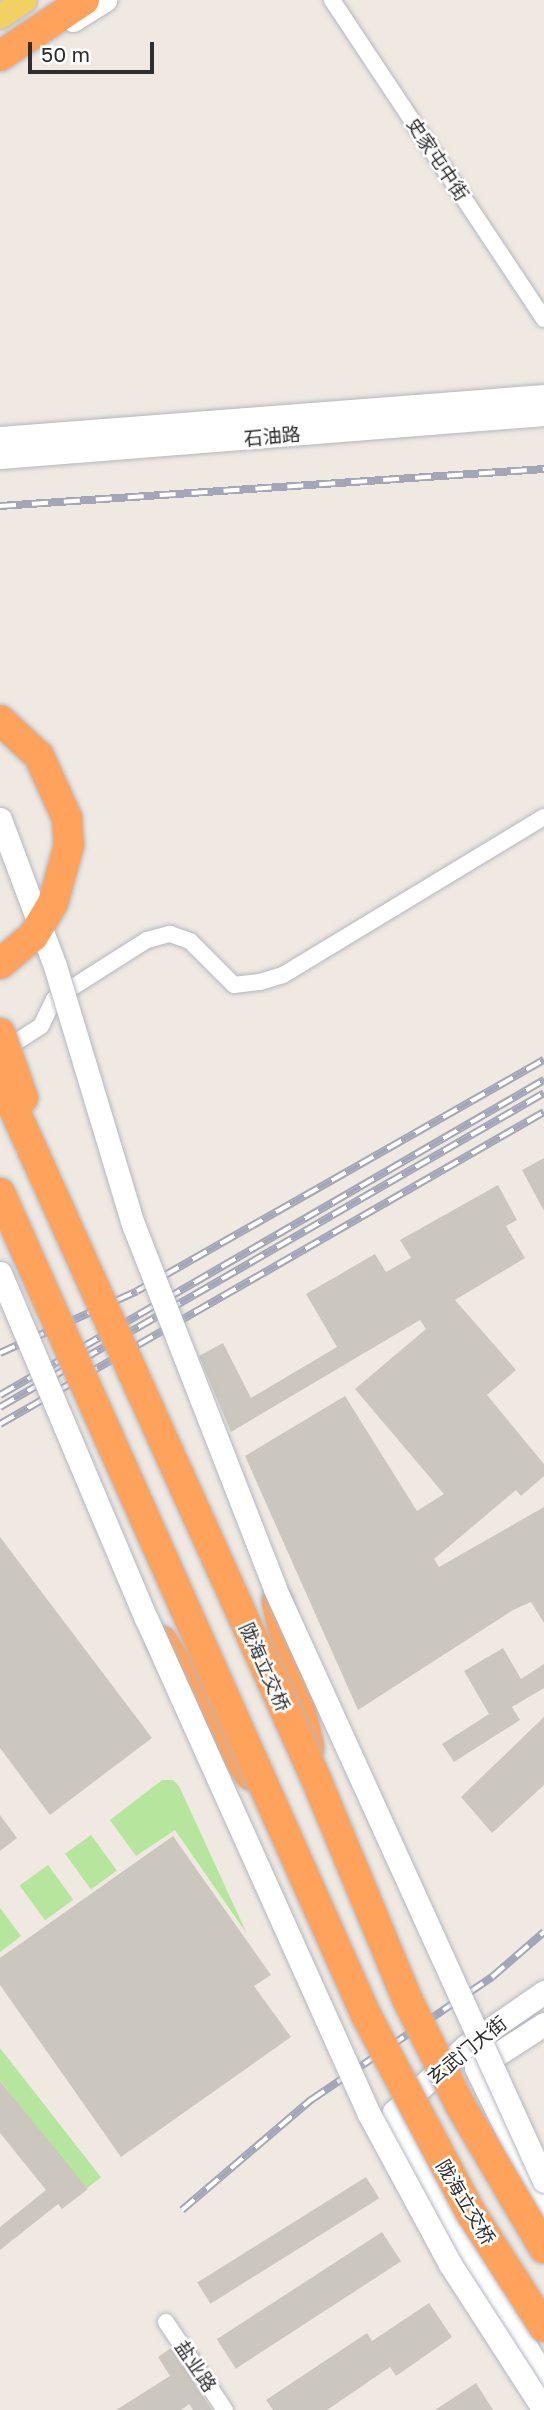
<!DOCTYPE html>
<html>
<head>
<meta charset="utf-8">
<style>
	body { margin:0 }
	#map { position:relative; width:544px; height:2410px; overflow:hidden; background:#efe9e1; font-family:"Golos Text","Noto Sans SC",sans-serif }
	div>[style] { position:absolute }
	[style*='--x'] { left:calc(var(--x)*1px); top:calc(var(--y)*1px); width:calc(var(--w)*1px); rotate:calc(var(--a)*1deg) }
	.green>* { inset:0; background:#b6e59e; transform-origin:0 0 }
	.building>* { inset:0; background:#cbc7bf; transform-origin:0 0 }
	.roads { filter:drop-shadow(0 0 2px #b4b7c1) drop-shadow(0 0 2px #b4b7c1) }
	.street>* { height:16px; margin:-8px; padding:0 8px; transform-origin:8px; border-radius:8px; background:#fff }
	.secondary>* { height:23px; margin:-11.5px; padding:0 11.5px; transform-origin:11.5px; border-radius:11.5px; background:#fff }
	.primary>* { height:24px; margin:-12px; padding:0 12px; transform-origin:12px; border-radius:12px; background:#f2d163 }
	.highway>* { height:30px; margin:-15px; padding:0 15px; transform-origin:15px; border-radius:15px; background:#ffa35c }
	.rail>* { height:8px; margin-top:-4px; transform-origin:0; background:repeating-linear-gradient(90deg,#fff 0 16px,#a3a6b8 0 32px); box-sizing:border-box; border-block:2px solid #a3a6b8 }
	.bridges { filter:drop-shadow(0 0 2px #b4b7c1) drop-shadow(0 0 2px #b4b7c1) }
	.secondary-bridge>* { height:23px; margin:-11.5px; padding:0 11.5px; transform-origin:11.5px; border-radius:11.5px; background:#fff }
	.highway-bridge>* { height:30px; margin:-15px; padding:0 15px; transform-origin:15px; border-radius:15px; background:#ffa35c }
	span { translate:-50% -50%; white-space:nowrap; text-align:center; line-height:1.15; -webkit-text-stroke:5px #fff; paint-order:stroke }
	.street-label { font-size:19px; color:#2e2e2e }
	.scale { position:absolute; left:28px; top:42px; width:126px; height:32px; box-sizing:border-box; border:4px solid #2e2e2e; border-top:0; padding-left:9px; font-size:21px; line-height:24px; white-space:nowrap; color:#2e2e2e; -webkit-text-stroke:5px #fff; paint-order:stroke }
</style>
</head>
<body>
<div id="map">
	<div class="green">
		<i style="clip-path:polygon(162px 1780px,173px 1780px,179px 1786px,247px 1934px,175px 1830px,136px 1856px,110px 1820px)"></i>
		<i style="left:91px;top:1835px;width:44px;height:32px;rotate:54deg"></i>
		<i style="left:48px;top:1865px;width:43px;height:35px;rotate:54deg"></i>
		<i style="clip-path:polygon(0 1908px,21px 1936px,0 1952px)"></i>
		<i style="left:0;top:2048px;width:164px;height:20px;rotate:52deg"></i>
	</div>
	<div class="building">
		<i style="clip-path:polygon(544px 1158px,544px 1211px,522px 1170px)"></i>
		<i style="clip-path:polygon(498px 1185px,517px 1220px,506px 1226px,525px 1258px,455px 1300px,516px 1370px,487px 1395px,544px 1464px,544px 1476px,521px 1496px,516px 1490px,434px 1559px,439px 1567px,544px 1507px,544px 1623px,531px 1602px,513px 1610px,358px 1710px,245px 1456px,345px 1396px,417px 1511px,444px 1494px,355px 1389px,426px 1329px,420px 1320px,231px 1432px,199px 1356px,223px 1343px,251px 1398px,337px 1347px,306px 1294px,375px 1254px,386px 1272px,411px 1258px,400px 1240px)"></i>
		<i style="clip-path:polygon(0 1537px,152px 1738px,50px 1815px,0 1748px)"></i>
		<i style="clip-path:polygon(503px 1648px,521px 1679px,544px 1664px,544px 1688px,512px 1707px,520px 1720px,454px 1762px,442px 1744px,489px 1714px,464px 1671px)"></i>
		<i style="clip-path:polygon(544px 1717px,544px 1785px,492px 1833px,461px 1797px)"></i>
		<i style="clip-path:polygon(0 1815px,17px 1838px,0 1851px)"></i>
		<i style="clip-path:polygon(173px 1836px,271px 1975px,254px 1986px,291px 2037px,121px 2157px,0 1985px,0 1958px)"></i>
		<i style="clip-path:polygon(0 2081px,88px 2189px,62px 2209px,58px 2204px,0 2250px,0 2227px,46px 2190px,0 2133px)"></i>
		<i style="left:366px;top:2177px;width:25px;height:199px;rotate:58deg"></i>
		<i style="left:382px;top:2232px;width:35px;height:197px;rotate:57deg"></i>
		<i style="clip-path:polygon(429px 2303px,452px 2337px,396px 2376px,390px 2367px,327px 2410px,273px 2410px,266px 2400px,367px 2333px,372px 2341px)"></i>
		<i style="clip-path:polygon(171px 2348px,212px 2410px,193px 2410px,189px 2404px,181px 2410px,116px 2410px,170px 2376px,158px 2357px)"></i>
		<i style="clip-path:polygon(476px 2383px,493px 2410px,435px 2410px)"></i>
	</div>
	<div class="roads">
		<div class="street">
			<i style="--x:332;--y:0;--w:383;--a:56.4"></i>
			<i style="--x:2;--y:1051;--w:46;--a:-32.7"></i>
			<i style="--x:41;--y:1026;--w:30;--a:-64"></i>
			<i style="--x:54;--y:999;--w:110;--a:-32.4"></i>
			<i style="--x:147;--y:940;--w:24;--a:-15"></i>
			<i style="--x:170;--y:934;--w:21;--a:19"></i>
			<i style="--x:190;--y:941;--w:62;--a:45"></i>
			<i style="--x:234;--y:985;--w:26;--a:-7"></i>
			<i style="--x:260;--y:982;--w:24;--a:-17"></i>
			<i style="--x:283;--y:975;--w:305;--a:-31.2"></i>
			<i style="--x:166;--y:2322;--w:106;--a:56.2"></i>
		</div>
		<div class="secondary">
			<i style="--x:73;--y:20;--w:38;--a:-32"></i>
			<i style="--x:0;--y:438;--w:546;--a:-4.41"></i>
			<i style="--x:0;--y:457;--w:546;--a:-4.52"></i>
			<i style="--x:544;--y:1992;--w:95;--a:145.3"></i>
			<i style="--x:466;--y:2046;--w:98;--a:137.5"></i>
			<i style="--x:394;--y:2112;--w:159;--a:61.8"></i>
			<i style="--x:469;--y:2252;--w:146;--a:59"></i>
			<i style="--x:544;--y:2024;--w:81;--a:147.1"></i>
			<i style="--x:476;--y:2068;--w:155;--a:63.9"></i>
		</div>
		<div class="primary">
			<i style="--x:0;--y:17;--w:30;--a:-34"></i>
		</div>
		<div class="highway">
			<i style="--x:0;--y:56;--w:101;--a:-33.7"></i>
			<i style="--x:277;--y:1601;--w:150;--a:77.7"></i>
			<i style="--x:162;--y:1641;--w:160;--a:56.7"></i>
		</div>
	</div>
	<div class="rail">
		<i style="--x:0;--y:506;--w:545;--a:-3.89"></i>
		<i style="--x:0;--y:1353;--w:150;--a:-24.3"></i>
		<i style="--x:137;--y:1291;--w:468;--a:-29.6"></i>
		<i style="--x:0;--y:1395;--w:629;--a:-30.07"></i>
		<i style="--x:0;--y:1407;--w:628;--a:-29.99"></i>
		<i style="--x:0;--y:1424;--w:627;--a:-29.84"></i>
		<i style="--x:182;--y:2210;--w:170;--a:-40.5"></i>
		<i style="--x:311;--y:2100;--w:219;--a:-34.2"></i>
		<i style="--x:492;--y:1977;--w:69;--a:-40.9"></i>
	</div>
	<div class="bridges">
		<div class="secondary-bridge">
			<i style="--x:0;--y:819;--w:157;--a:69.5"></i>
			<i style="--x:55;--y:966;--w:270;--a:73.2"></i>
			<i style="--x:133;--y:1224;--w:392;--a:68.7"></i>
			<i style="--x:275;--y:1589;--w:650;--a:65.56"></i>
			<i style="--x:0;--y:1273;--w:375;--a:67.1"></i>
			<i style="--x:146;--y:1618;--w:544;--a:65.79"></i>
			<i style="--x:369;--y:2114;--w:170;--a:61.6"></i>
			<i style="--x:450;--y:2264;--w:174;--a:57.2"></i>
		</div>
		<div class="highway-bridge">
			<i style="--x:0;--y:720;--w:53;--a:42.7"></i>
			<i style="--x:39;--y:756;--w:68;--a:65.7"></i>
			<i style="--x:67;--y:818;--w:27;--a:86"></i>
			<i style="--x:69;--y:845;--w:60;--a:105.4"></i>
			<i style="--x:53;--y:903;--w:39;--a:121"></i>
			<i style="--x:33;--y:936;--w:43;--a:139.7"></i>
			<i style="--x:0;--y:1033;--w:69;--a:70.5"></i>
			<i style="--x:0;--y:1078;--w:769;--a:65.73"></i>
			<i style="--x:316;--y:1779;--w:240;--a:67.5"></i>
			<i style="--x:408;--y:2001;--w:116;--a:63.4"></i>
			<i style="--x:460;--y:2105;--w:166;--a:59.6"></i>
			<i style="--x:0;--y:1193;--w:900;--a:66"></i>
			<i style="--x:366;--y:2015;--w:224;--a:62.1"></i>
			<i style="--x:471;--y:2213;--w:135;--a:57.4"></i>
		</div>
	</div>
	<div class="street-label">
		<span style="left:438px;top:159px;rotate:56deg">史家屯中街</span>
		<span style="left:272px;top:436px;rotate:-5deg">石油路</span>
		<span style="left:265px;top:1667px;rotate:66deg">陇海立交桥</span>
		<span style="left:467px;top:2050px;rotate:-39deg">玄武门大街</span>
		<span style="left:466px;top:2202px;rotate:59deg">陇海立交桥</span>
		<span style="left:196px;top:2366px;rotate:56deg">盐业路</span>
	</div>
	<div class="scale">50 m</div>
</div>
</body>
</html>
